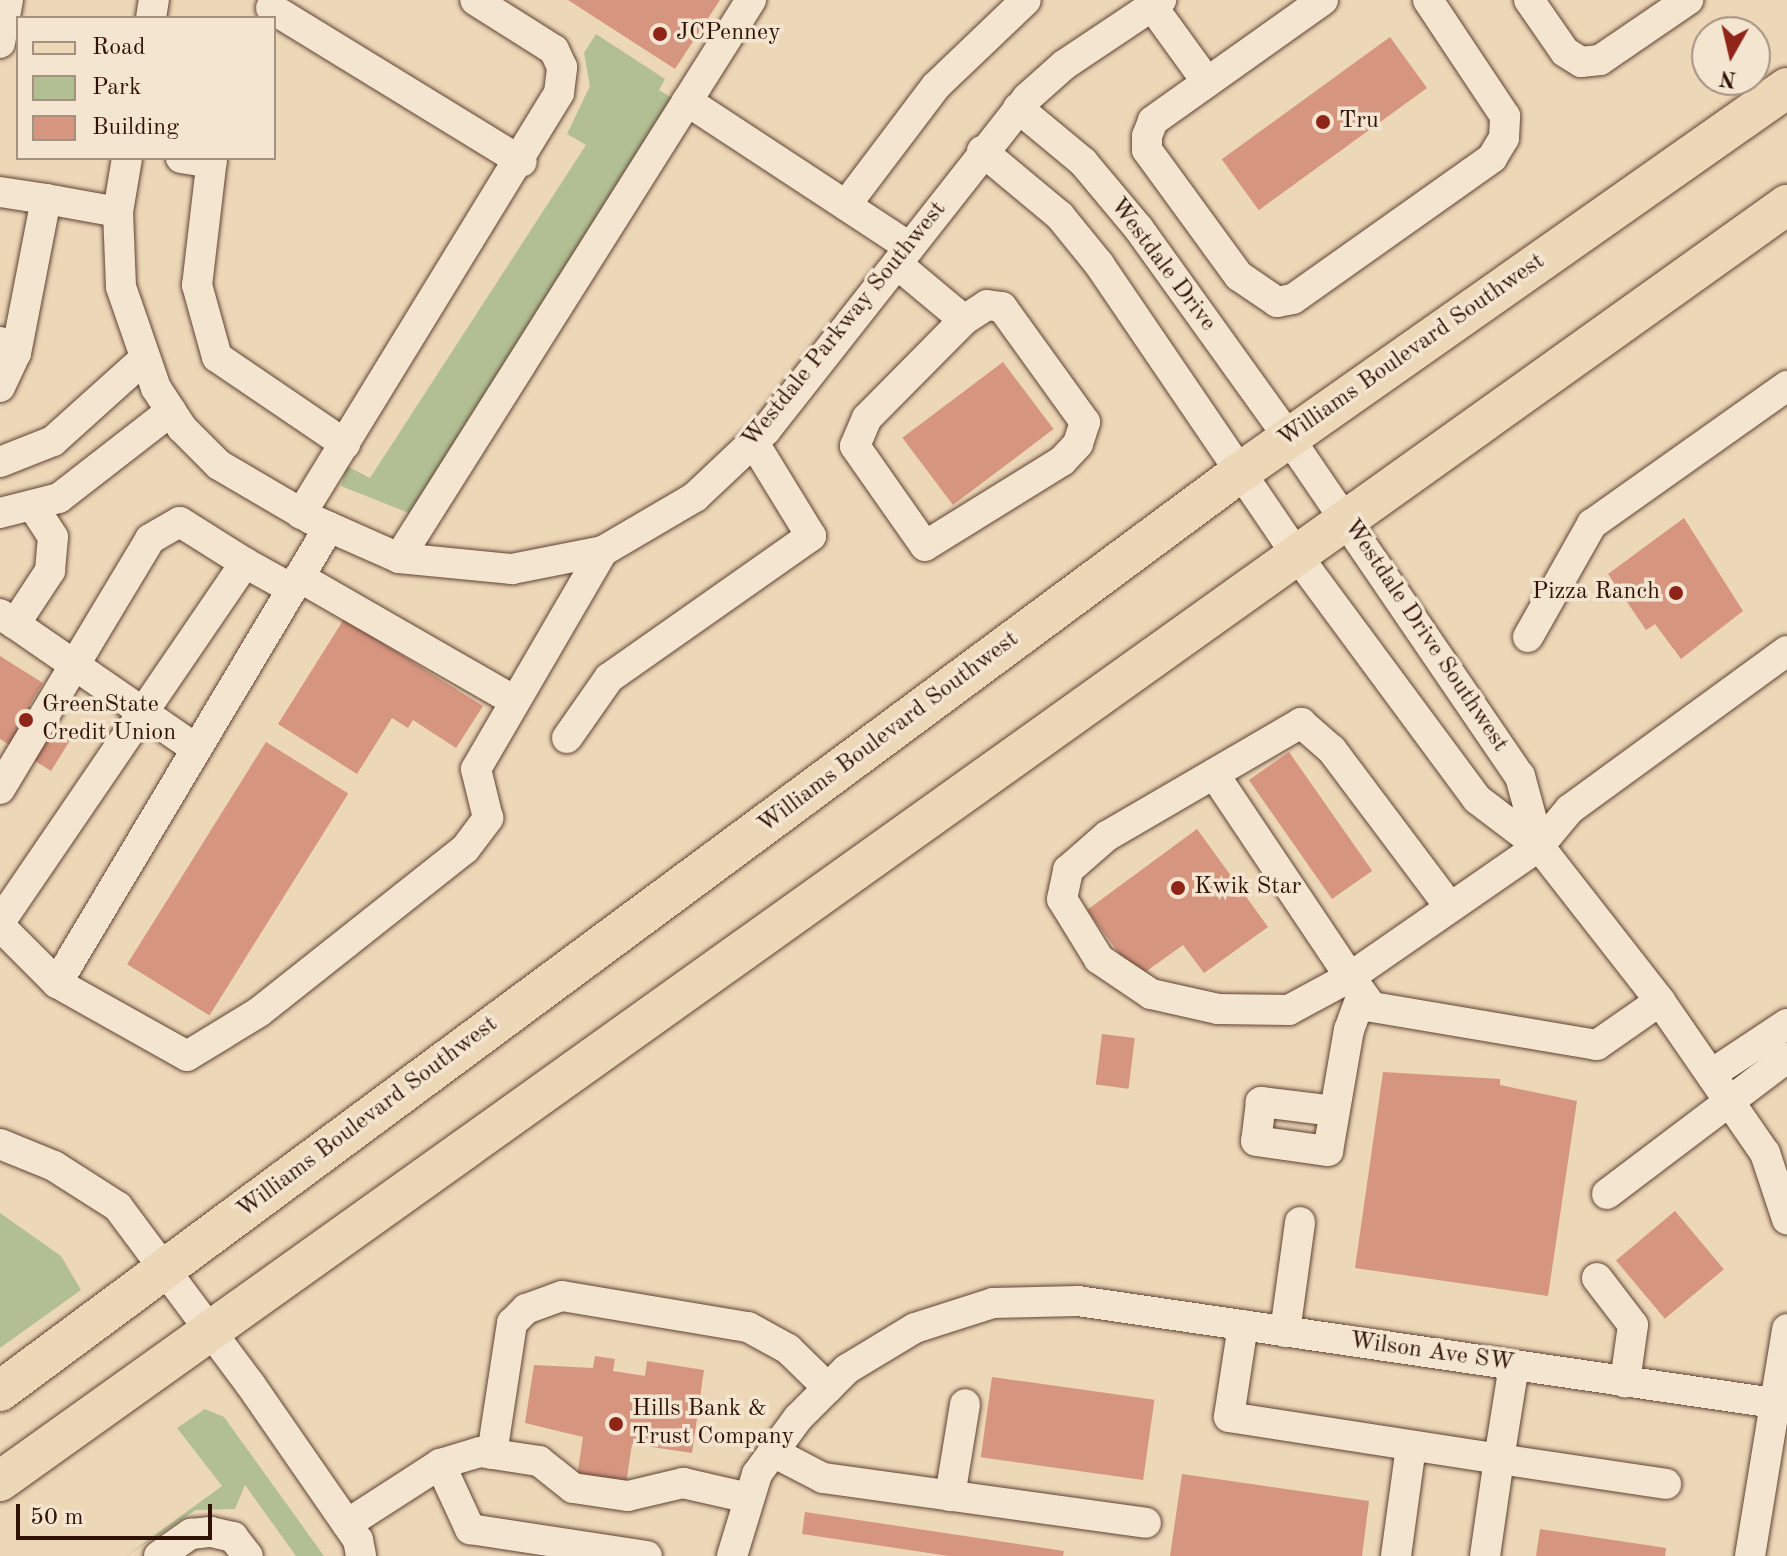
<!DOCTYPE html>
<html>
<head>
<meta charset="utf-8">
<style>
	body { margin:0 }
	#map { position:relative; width:1787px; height:1556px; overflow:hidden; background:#ecd7b7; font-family:"Old Standard TT",serif }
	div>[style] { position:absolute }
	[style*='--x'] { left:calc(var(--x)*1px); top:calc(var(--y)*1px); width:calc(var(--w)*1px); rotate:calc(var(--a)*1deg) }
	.green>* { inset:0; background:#b2bf93 }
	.building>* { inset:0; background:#d5957f; transform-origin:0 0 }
	.roads { filter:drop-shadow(0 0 2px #5f4333) drop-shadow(0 0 2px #5f4333) }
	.minor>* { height:30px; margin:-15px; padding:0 15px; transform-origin:15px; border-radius:15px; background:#f3e5d0 }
	.major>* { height:40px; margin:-20px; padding:0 20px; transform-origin:20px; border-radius:20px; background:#ecd7b7 }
	.dots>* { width:22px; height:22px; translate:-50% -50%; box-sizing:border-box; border:4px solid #f3e5d0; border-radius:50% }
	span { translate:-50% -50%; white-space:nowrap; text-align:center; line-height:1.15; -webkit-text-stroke:7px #f3e5d0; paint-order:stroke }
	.poi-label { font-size:24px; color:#301207 }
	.left { translate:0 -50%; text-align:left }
	.right { translate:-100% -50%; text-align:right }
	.street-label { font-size:24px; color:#301207 }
	.legend { position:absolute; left:16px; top:16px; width:260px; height:144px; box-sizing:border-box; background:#f3e5d0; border:2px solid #a59180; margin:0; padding:10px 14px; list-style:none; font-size:24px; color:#301207 }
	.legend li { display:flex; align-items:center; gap:16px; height:40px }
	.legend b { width:40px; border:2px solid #a59180 }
	.north { position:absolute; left:1691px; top:16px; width:80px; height:80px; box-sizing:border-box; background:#f3e5d0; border:2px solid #a59180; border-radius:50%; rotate:188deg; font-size:22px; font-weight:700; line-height:32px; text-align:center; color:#301207 }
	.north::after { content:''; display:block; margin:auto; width:28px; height:36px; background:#8f2418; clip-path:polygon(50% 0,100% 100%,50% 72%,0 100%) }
	.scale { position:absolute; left:16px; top:1504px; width:196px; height:36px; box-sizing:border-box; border:4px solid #301207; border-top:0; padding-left:10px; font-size:24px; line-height:28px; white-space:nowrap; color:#301207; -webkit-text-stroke:6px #f3e5d0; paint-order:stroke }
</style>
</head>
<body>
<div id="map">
	<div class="green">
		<i style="clip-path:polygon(596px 34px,665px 79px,659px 90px,678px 102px,414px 515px,341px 486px,347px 466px,370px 478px,586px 145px,567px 134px,590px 86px,584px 53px)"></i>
		<i style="clip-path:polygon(0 1213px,61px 1256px,81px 1290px,0 1348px)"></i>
		<i style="clip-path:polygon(205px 1409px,224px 1417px,324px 1556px,296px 1556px,245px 1485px,235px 1509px,196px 1510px,126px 1556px,222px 1486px,177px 1428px)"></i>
	</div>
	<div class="building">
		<i style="clip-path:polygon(568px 0,720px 0,675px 69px)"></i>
		<i style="left:1390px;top:37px;width:63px;height:208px;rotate:54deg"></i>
		<i style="left:1003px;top:362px;width:84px;height:126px;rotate:53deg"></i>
		<i style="clip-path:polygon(1684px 518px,1743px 611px,1681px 659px,1655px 624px,1646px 630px,1608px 574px)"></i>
		<i style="clip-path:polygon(344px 619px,483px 706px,456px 748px,413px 720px,408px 728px,392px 718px,357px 774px,278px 724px)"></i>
		<i style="clip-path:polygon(0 656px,43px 683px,29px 706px,74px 734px,51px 771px,0 739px)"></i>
		<i style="left:266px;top:742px;width:97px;height:262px;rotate:32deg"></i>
		<i style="left:1289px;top:752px;width:145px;height:49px;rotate:55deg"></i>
		<i style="clip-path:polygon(1197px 829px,1268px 927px,1204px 973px,1183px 945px,1137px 978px,1087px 910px)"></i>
		<i style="left:1102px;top:1034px;width:33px;height:51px;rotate:7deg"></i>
		<i style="clip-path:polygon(1383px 1072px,1500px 1079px,1500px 1085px,1577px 1101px,1548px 1296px,1355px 1268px)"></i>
		<i style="left:1675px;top:1211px;width:76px;height:77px;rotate:50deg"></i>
		<i style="clip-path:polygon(595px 1356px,615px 1359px,613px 1371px,645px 1376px,647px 1361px,704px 1370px,692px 1453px,632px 1444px,625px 1491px,576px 1483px,583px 1437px,525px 1423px,534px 1365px,593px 1368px)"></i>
		<i style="left:992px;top:1377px;width:164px;height:81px;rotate:8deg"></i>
		<i style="clip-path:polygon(1182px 1474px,1369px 1501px,1362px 1556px,1170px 1556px)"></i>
		<i style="clip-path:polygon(805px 1512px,1064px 1551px,1063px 1556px,949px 1556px,802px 1534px)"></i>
		<i style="clip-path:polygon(1540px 1529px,1666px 1548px,1665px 1556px,1536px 1556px)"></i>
	</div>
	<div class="roads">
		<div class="minor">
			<i style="--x:1323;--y:0;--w:209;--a:144.6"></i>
			<i style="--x:1153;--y:121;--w:16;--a:112"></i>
			<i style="--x:1147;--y:136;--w:14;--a:90"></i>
			<i style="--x:1147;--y:150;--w:156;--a:53.9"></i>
			<i style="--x:1239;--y:276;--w:46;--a:34.4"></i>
			<i style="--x:1277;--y:302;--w:16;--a:-11"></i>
			<i style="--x:1293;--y:299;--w:244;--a:-35.3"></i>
			<i style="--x:1492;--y:158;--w:23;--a:-59"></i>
			<i style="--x:1504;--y:138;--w:22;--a:-87"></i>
			<i style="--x:1505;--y:116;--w:139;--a:-123.6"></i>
			<i style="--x:1529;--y:0;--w:63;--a:55.3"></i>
			<i style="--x:1565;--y:52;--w:19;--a:32"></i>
			<i style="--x:1581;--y:62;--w:19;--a:-6"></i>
			<i style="--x:1600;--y:60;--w:107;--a:-34.3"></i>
			<i style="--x:1152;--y:6;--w:94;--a:54.1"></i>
			<i style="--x:271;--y:8;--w:294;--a:31.5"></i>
			<i style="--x:151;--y:18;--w:18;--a:-81"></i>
			<i style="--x:0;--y:43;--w:44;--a:-79.5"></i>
			<i style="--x:687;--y:101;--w:266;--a:33.3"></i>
			<i style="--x:1018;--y:108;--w:85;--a:39.7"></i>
			<i style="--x:1083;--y:162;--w:87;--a:50.1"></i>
			<i style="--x:1139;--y:229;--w:257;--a:54.3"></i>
			<i style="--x:1289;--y:438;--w:409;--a:55.7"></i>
			<i style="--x:1520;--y:776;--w:73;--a:74.8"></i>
			<i style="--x:982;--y:151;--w:102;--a:39.8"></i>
			<i style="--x:1060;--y:216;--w:62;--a:50.9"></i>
			<i style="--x:1099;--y:264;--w:354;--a:55.8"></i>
			<i style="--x:1298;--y:557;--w:301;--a:53.5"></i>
			<i style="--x:1477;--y:799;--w:78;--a:37.2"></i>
			<i style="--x:1539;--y:846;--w:197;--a:52"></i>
			<i style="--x:1660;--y:1001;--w:185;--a:55.4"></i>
			<i style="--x:1765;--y:1153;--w:70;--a:71.6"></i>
			<i style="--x:127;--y:158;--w:55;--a:99.5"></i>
			<i style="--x:118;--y:212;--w:75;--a:87.7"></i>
			<i style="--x:121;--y:287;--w:107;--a:70.9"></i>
			<i style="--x:156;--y:388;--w:48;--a:57"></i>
			<i style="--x:182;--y:428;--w:52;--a:45"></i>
			<i style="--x:219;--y:465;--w:107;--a:30.4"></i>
			<i style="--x:311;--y:519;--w:96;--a:23.9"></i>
			<i style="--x:399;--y:558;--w:114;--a:5.6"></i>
			<i style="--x:512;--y:569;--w:93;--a:-11.2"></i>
			<i style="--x:603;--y:551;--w:107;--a:-30.4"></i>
			<i style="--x:695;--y:497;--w:98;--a:-43.3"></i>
			<i style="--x:766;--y:430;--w:422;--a:-51.8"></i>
			<i style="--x:1027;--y:98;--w:50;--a:-41.7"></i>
			<i style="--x:1064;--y:65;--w:117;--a:-33.8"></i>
			<i style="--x:181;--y:158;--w:31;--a:9"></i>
			<i style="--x:212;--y:158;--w:128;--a:96.7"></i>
			<i style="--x:197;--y:285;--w:75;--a:74.5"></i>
			<i style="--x:217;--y:357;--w:155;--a:34.2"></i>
			<i style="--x:0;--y:192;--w:47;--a:8.7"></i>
			<i style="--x:46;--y:199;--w:157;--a:101"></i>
			<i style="--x:16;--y:353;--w:19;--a:-145"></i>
			<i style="--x:46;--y:199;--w:73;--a:10.2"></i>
			<i style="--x:846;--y:205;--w:149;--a:-52.9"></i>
			<i style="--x:936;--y:86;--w:124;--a:-43.7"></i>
			<i style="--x:897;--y:264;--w:87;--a:39.9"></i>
			<i style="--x:964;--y:320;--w:27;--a:-33"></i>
			<i style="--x:987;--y:305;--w:15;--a:8"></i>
			<i style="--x:1002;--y:307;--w:142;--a:54.2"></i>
			<i style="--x:1085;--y:422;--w:23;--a:108"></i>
			<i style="--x:1078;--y:444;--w:23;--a:133"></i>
			<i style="--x:1062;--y:461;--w:161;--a:148.2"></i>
			<i style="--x:925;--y:546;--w:122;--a:-125"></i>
			<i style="--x:855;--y:446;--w:30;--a:-67"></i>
			<i style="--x:867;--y:418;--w:138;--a:-45.3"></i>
			<i style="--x:0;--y:387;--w:38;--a:-65"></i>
			<i style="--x:0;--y:462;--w:57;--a:-21.6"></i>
			<i style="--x:53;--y:441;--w:122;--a:-42"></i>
			<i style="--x:0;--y:513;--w:61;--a:-14.3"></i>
			<i style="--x:59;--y:498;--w:142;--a:-37.8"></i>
			<i style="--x:301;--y:514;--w:494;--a:-58.5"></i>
			<i style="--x:559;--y:93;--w:26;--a:-83"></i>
			<i style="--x:562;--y:67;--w:19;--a:-115"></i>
			<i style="--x:554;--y:50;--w:93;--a:-147.7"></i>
			<i style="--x:399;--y:558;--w:660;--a:-57.76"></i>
			<i style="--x:299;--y:577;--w:249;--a:29.9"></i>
			<i style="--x:0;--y:614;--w:18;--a:34"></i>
			<i style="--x:15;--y:624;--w:64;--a:-56.6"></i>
			<i style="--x:50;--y:571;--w:34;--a:-85"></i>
			<i style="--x:53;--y:537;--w:35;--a:-123"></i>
			<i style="--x:15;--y:624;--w:220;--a:34.6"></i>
			<i style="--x:1528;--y:637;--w:130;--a:-60.5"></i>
			<i style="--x:1592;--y:524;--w:239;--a:-35.3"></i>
			<i style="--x:567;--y:738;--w:73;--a:-55"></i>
			<i style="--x:609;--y:678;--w:247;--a:-35.1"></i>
			<i style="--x:811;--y:536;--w:109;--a:-121.5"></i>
			<i style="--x:1214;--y:774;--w:244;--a:56.2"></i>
			<i style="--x:1350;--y:977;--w:69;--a:151.6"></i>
			<i style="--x:1289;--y:1010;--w:71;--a:-179.2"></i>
			<i style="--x:1218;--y:1009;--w:69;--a:-167.4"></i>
			<i style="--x:1151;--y:994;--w:63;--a:-146.1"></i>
			<i style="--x:1099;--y:959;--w:70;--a:-121.7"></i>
			<i style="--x:1062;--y:899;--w:30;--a:-78"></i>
			<i style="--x:1068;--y:870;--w:52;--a:-41.1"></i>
			<i style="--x:1107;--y:836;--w:225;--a:-30.2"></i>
			<i style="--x:1301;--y:723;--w:41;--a:41.1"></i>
			<i style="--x:1332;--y:750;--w:195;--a:53.1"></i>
			<i style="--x:0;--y:789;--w:292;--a:-59"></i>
			<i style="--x:150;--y:539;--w:34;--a:-30"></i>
			<i style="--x:180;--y:522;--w:77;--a:32.2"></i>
			<i style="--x:0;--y:922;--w:435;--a:-55.7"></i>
			<i style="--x:245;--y:563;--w:54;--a:29"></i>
			<i style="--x:0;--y:926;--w:81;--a:45"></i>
			<i style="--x:57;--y:983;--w:149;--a:29.3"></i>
			<i style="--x:187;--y:1056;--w:84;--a:-31.4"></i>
			<i style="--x:259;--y:1012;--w:263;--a:-38.4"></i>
			<i style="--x:465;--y:849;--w:39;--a:-53"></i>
			<i style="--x:488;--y:818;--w:50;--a:-103.8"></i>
			<i style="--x:476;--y:769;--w:252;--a:-59.8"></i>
			<i style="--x:57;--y:983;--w:531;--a:-59.18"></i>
			<i style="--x:1660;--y:1001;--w:77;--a:145.1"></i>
			<i style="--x:1597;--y:1045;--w:228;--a:-170.4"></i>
			<i style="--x:1372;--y:1007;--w:37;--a:-126"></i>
			<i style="--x:1350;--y:977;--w:230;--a:-34.7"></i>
			<i style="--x:1539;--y:846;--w:48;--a:-50"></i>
			<i style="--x:1570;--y:809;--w:268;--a:-36.1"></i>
			<i style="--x:1713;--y:1073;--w:89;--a:-33.5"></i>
			<i style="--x:1334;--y:1111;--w:74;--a:-173"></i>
			<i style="--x:1261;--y:1102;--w:39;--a:97"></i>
			<i style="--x:1256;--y:1141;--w:73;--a:7.9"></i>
			<i style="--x:1328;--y:1151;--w:123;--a:-80.2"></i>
			<i style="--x:1349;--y:1030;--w:38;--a:-70"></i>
			<i style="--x:0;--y:1144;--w:58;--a:22.2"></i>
			<i style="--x:54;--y:1166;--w:76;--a:32.6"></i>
			<i style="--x:118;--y:1207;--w:221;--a:53.3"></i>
			<i style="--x:250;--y:1384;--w:190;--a:55.3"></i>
			<i style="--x:358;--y:1540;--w:16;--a:79"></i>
			<i style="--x:1607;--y:1194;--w:226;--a:-37.1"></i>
			<i style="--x:1597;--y:1278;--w:59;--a:52.5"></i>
			<i style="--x:1633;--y:1325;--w:58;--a:98"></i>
			<i style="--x:1243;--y:1325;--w:93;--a:98.7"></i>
			<i style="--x:1229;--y:1417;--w:273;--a:8.8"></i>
			<i style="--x:1499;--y:1459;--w:95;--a:-80.9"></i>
			<i style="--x:1285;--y:1332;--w:111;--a:-82.2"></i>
			<i style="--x:773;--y:1452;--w:56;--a:27.5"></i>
			<i style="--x:823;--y:1478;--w:326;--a:7.9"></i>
			<i style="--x:492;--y:1454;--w:133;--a:-81.3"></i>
			<i style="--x:512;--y:1323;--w:20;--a:-45"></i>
			<i style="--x:526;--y:1309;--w:38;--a:-20"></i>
			<i style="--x:562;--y:1296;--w:189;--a:9.5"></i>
			<i style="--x:748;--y:1327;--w:46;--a:28.8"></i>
			<i style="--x:788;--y:1349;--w:56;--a:44.3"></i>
			<i style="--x:440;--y:1464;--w:72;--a:65.2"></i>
			<i style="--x:470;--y:1529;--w:179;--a:8.7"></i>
			<i style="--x:950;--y:1496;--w:93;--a:-80.7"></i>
			<i style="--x:347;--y:1524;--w:111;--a:-32.8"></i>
			<i style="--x:440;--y:1464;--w:42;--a:-16.7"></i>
			<i style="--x:480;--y:1452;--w:60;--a:8.7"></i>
			<i style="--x:539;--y:1461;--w:43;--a:38.5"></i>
			<i style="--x:573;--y:1488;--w:56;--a:8.3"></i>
			<i style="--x:628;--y:1496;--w:57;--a:-13.3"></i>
			<i style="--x:683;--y:1483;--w:68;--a:12.8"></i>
			<i style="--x:159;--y:1556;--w:39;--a:-35"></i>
			<i style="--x:191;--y:1534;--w:20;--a:-6"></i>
			<i style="--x:211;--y:1532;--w:23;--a:13"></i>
			<i style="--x:233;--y:1537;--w:24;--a:52"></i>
			<i style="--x:732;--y:1556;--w:86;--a:-73"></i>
			<i style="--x:757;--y:1474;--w:69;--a:-53.8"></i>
			<i style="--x:798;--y:1418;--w:69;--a:-45"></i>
			<i style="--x:847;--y:1369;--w:79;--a:-31.1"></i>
			<i style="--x:915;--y:1328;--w:82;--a:-17.8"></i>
			<i style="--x:993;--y:1303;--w:85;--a:-1.3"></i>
			<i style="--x:1078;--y:1301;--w:717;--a:8.34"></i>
			<i style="--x:1396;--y:1556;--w:111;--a:-82.2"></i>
			<i style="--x:1485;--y:1556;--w:98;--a:-81.8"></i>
			<i style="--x:1499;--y:1459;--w:169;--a:8.5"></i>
			<i style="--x:1750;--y:1556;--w:230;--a:-80.7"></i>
		</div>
		<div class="major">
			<i style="--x:0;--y:1391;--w:1546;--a:-36.53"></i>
			<i style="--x:1242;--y:471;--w:666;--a:-35.1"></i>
			<i style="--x:0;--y:1481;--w:2196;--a:-35.53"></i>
		</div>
	</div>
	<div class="dots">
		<i style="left:660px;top:34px;background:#8f2418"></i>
		<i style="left:1323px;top:122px;background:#8f2418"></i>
		<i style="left:1676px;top:593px;background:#8f2418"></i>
		<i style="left:26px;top:720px;background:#8f2418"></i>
		<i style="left:1178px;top:888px;background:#8f2418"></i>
		<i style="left:616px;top:1424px;background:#8f2418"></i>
	</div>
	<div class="poi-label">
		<span class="left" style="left:676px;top:34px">JCPenney</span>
		<span class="left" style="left:1339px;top:122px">Tru</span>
		<span class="right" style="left:1660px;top:593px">Pizza Ranch</span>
		<span class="left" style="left:42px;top:720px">GreenState<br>Credit Union</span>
		<span class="left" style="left:1194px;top:888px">Kwik Star</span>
		<span class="left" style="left:632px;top:1424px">Hills Bank &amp;<br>Trust Company</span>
	</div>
	<div class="street-label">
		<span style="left:1162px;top:265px;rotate:53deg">Westdale Drive</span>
		<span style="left:845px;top:325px;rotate:-51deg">Westdale Parkway Southwest</span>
		<span style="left:1412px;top:351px;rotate:-35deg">Williams Boulevard Southwest</span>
		<span style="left:1425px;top:636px;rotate:56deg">Westdale Drive Southwest</span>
		<span style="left:889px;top:733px;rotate:-37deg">Williams Boulevard Southwest</span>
		<span style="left:368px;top:1118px;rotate:-37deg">Williams Boulevard Southwest</span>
		<span style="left:1432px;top:1353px;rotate:8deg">Wilson Ave SW</span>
	</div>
	<ul class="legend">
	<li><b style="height:10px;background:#ecd7b7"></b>Road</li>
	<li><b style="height:22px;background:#b2bf93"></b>Park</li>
	<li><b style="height:22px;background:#d5957f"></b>Building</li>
	</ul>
	<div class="north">N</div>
	<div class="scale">50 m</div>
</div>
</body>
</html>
